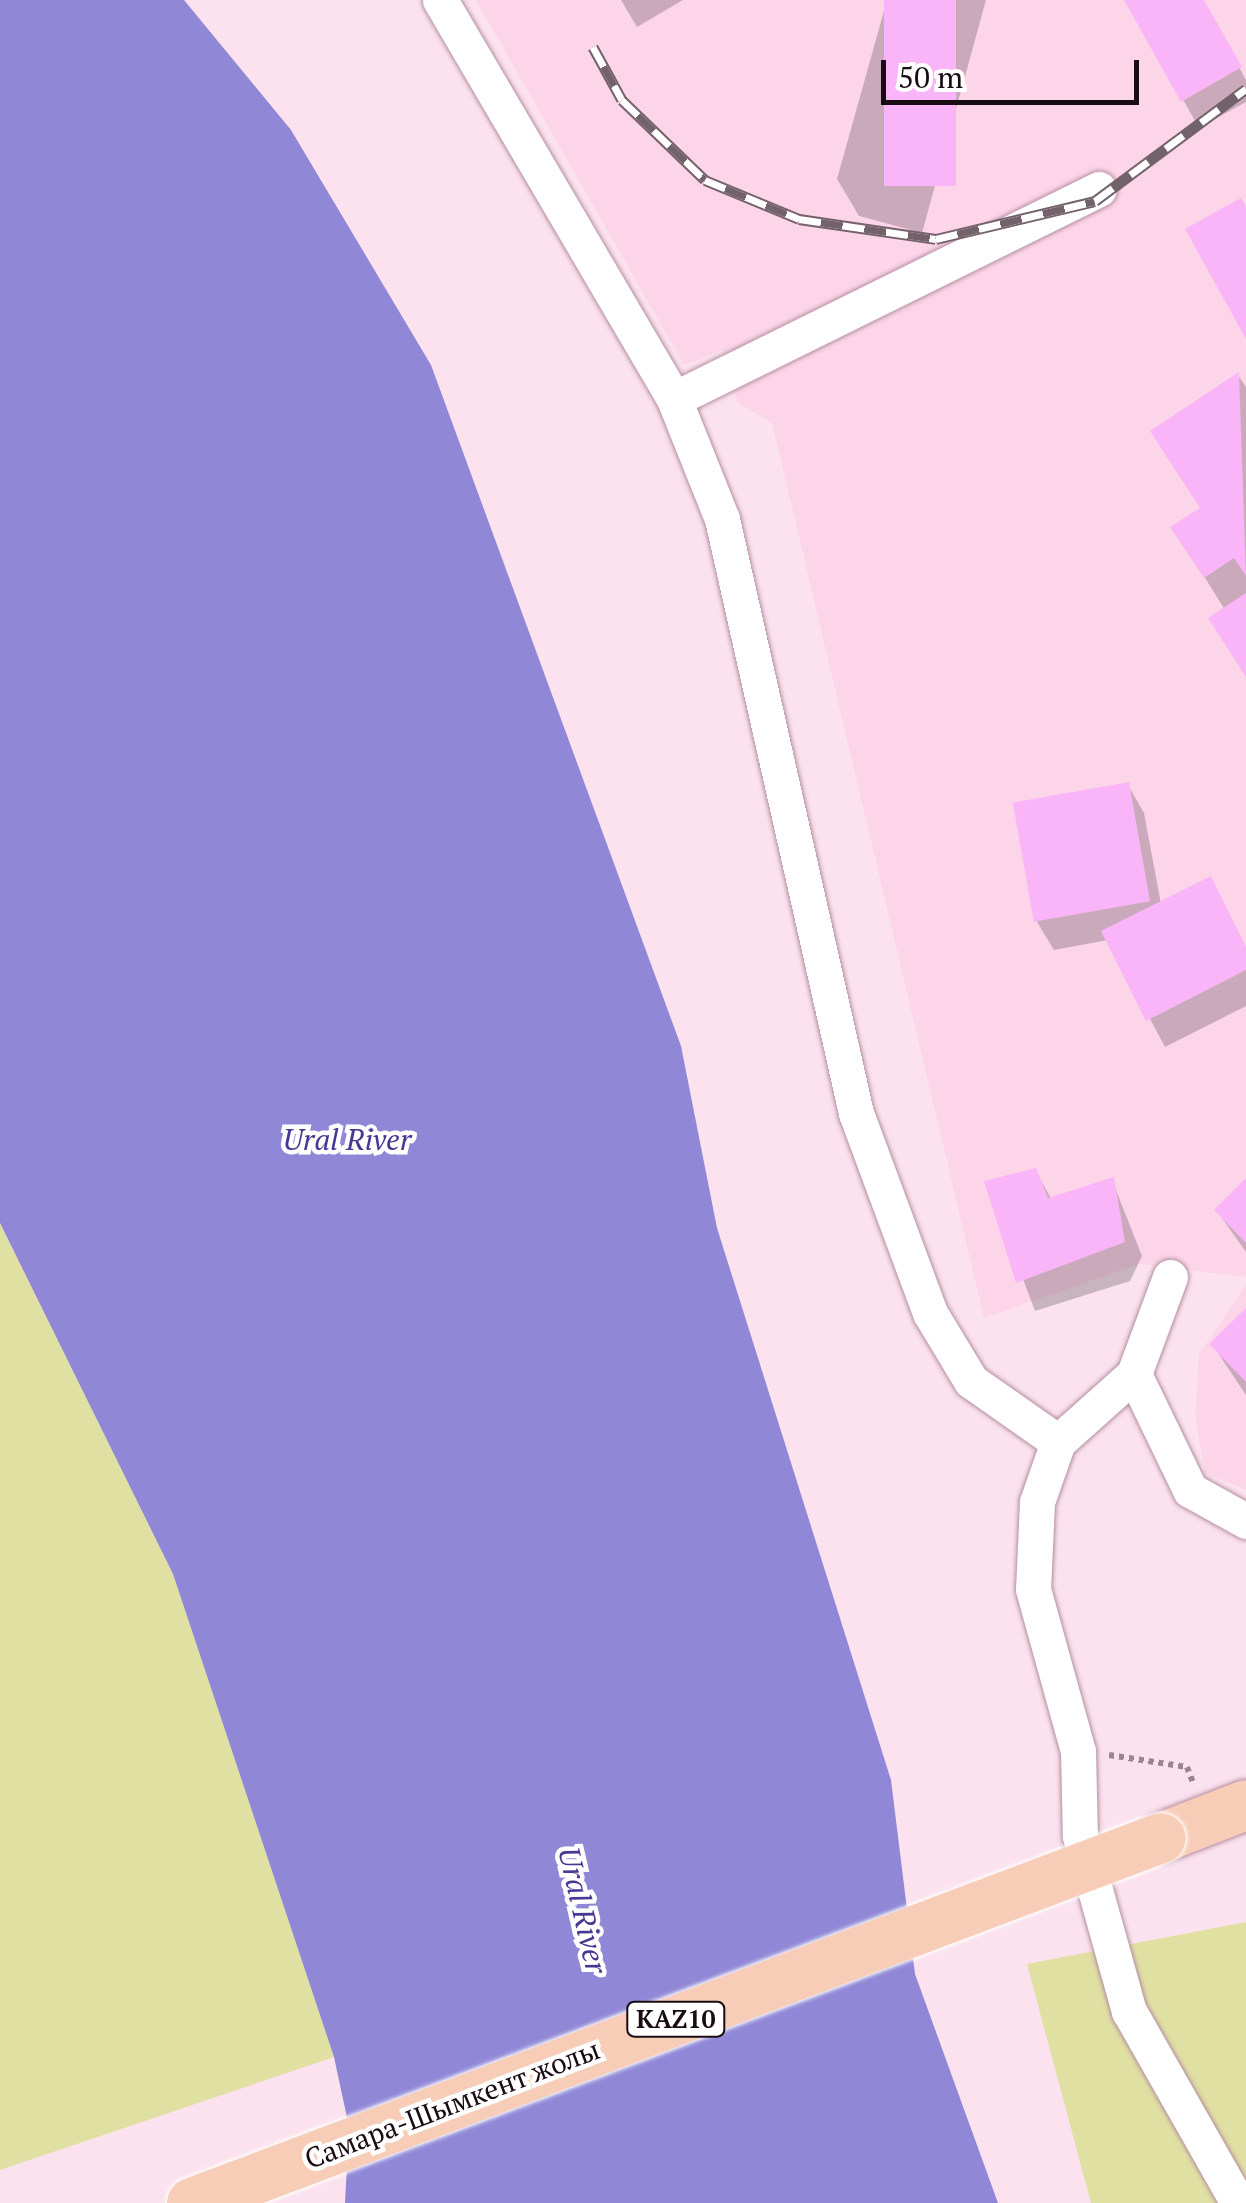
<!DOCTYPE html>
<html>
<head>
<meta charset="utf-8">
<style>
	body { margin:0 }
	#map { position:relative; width:1246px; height:2203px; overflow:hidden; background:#fbe2ee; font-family:"PT Serif",serif }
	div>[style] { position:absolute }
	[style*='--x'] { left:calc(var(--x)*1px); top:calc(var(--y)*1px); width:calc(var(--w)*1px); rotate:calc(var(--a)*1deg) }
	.built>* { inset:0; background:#fdd5e9 }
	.green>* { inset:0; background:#e1e0a3 }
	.water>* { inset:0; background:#9088d7 }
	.shadow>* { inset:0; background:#0003 }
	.building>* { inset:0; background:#f9b5f7; transform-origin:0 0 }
	.path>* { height:6px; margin-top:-3px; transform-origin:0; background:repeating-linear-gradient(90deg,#9b8690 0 5px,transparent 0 10px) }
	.roads { filter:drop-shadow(0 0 2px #b58ea1) drop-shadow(0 0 2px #b58ea1) }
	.minor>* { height:35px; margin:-17.5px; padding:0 17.5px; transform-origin:17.5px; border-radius:17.5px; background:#fff }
	.highway>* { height:50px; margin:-25px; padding:0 25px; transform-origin:25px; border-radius:25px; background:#f7cdb8 }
	.rail>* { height:11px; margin-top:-5.5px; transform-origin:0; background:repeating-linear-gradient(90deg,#fff 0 22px,#74626b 0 44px); box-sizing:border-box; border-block:2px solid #74626b }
	.bridges { filter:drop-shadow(0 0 2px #fff) drop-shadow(0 0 2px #fff) }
	.highway-bridge>* { height:50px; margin:-25px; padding:0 25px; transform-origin:25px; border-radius:25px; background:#f7cdb8 }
	span { translate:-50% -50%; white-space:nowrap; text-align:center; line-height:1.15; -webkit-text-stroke:9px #fff; paint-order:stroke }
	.shield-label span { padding:2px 8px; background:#fff; border:2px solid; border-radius:8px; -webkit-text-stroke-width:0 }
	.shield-label { font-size:25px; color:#190b12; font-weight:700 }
	.street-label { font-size:28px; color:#190b12 }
	.water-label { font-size:30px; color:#493793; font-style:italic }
	.scale { position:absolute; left:881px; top:60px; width:258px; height:45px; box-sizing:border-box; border:5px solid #190b12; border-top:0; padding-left:12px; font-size:30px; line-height:35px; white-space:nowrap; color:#190b12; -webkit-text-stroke:8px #fff; paint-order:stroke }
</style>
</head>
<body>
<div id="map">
	<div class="built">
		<i style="clip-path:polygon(476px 0,1246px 0,1246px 1277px,1139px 1264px,984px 1318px,772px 423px,738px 403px,723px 350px,684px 365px)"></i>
		<i style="clip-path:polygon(1246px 1285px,1246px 1490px,1205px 1473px,1195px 1416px,1199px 1354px)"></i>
	</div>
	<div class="green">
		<i style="clip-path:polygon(0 1223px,173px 1574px,334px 2057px,0 2170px)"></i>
		<i style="clip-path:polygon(1246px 1922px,1246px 2203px,1091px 2203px,1027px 1964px)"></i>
	</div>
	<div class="water">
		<i style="clip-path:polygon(0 0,184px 0,291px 130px,431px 365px,681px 1046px,717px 1228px,891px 1780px,915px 1974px,998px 2203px,345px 2203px,349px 2127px,334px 2057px,173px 1574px,0 1223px)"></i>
	</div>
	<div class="shadow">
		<i style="clip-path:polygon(621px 0,683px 0,637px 27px)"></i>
		<i style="clip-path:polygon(887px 0,986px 0,922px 233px,859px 216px,837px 179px)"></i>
		<i style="clip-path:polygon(1127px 0,1202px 0,1246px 80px,1246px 102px,1199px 128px)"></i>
		<i style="clip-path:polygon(1238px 375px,1246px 387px,1246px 677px,1211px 619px,1225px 610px,1174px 528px,1202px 510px)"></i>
		<i style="clip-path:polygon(1128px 785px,1144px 813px,1161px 904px,1246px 948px,1246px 1006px,1165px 1047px,1108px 940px,1054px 950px,1037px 922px)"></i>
		<i style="clip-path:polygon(1035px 1170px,1052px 1200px,1112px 1180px,1142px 1256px,1130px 1281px,1035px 1311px,987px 1183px)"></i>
		<i style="clip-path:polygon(1246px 1182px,1246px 1252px,1217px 1211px)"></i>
		<i style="clip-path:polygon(1246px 1311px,1246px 1395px,1212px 1344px)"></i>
	</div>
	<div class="building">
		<i style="left:884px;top:0;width:72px;height:186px"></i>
		<i style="clip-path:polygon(1124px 0,1204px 0,1242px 67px,1181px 102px)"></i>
		<i style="clip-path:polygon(1241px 198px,1246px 207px,1246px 339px,1185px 229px)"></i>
		<i style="clip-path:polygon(1239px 372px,1246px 576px,1234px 558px,1204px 578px,1170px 527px,1200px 508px,1150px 431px)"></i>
		<i style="clip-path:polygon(1246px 593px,1246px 677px,1208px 618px)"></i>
		<i style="left:1129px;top:782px;width:121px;height:118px;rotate:80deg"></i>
		<i style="clip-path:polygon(1211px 876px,1246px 947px,1246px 970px,1146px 1021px,1101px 931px)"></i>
		<i style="clip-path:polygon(1036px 1168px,1048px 1198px,1114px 1177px,1125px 1242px,1016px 1283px,984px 1181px)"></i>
		<i style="clip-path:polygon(1246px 1178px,1246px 1243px,1214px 1210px)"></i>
		<i style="clip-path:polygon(1246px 1308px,1246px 1382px,1209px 1344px)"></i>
	</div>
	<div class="path">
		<i style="--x:1109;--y:1755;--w:79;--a:8.7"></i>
		<i style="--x:1187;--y:1767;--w:19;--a:69"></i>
	</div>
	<div class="roads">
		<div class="minor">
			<i style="--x:440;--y:0;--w:463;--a:59.6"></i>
			<i style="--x:674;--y:399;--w:129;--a:68.2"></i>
			<i style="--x:722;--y:519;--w:609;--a:77.29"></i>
			<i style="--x:856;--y:1113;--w:213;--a:69.7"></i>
			<i style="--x:930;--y:1313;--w:79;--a:58.9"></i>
			<i style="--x:971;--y:1381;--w:106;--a:35"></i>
			<i style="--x:1058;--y:1442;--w:102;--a:-41.8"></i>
			<i style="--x:674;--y:399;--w:474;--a:-26.3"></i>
			<i style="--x:1170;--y:1277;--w:103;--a:110.4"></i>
			<i style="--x:1134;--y:1374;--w:129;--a:64.2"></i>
			<i style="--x:1190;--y:1490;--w:64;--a:29"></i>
			<i style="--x:1058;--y:1442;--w:64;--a:109.3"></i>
			<i style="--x:1037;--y:1502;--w:87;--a:92.6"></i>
			<i style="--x:1033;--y:1589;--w:168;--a:74.5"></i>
			<i style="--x:1078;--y:1751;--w:85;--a:88.7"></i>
			<i style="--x:1080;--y:1836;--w:182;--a:74.4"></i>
			<i style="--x:1129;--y:2011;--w:221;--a:60.4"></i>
		</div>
		<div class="highway">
			<i style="--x:1161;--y:1838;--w:91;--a:-21.2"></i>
		</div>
	</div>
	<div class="rail">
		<i style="--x:593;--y:47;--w:60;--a:61.3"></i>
		<i style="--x:622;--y:100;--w:115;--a:43.9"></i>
		<i style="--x:705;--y:180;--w:102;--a:22.5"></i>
		<i style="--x:799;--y:219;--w:138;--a:8.3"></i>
		<i style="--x:936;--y:239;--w:163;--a:-13.4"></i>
		<i style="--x:1095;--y:201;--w:188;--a:-36.6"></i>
	</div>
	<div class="bridges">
		<div class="highway-bridge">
			<i style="--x:192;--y:2203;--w:1035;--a:-20.64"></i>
		</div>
	</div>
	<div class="shield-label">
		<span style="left:676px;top:2019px">KAZ10</span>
	</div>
	<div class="street-label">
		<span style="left:452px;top:2104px;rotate:-21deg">Самара-Шымкент жолы</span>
	</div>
	<div class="water-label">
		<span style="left:347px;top:1139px">Ural River</span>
		<span style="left:583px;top:1910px;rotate:77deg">Ural River</span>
	</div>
	<div class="scale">50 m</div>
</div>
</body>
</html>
